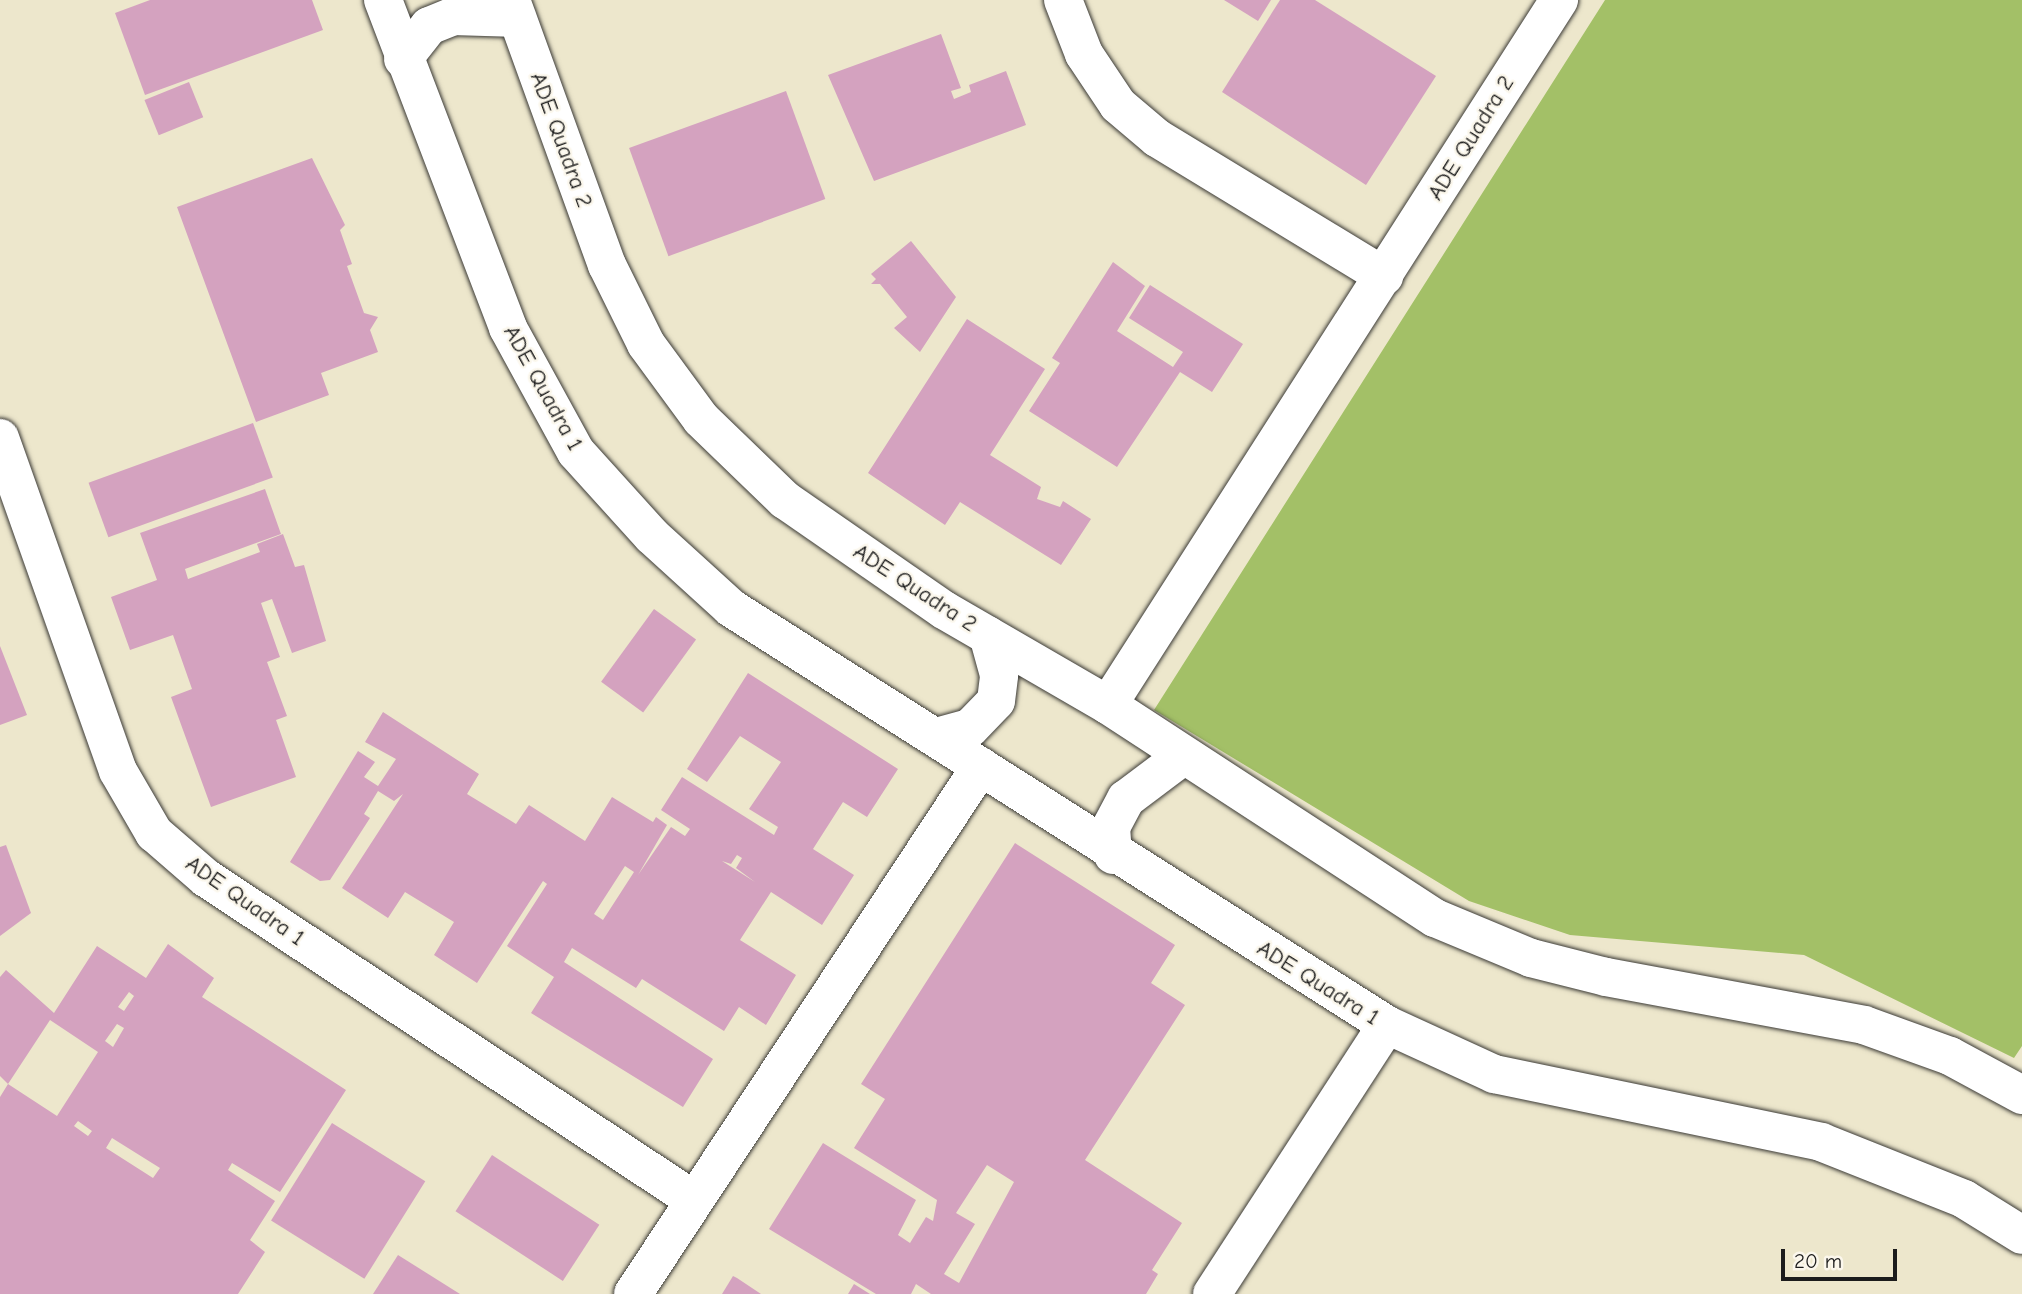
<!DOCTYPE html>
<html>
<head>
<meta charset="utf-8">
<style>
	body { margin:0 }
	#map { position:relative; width:2022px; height:1294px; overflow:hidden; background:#ede7cc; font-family:"Comic Neue",sans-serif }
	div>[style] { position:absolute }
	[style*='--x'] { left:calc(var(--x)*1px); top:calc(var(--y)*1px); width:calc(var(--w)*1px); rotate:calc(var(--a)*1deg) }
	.green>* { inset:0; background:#a3c067 }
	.building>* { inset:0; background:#d4a2bf; transform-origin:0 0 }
	.roads { filter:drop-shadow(0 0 2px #3b3a36) drop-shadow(0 0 2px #3b3a36) }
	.minor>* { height:38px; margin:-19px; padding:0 19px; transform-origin:19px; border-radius:19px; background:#fff }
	span { translate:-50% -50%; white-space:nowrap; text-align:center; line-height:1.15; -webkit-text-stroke:5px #fbf7ec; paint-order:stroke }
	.street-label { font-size:23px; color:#1c1c1c }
	.scale { position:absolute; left:1781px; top:1249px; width:116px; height:32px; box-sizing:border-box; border:4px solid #1c1c1c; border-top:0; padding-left:9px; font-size:21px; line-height:24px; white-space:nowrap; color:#1c1c1c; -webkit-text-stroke:5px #fbf7ec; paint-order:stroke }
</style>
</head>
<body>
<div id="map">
	<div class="green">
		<i style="clip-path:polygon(1605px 0,2022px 0,2022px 1046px,2014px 1058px,1804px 955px,1570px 935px,1469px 901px,1154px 710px)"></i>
	</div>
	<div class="building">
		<i style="clip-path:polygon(150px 0,312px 0,323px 30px,145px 95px,115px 13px)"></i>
		<i style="clip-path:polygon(1224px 0,1271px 0,1258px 21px)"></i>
		<i style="clip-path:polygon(1280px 0,1315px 0,1436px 76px,1366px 185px,1222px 92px)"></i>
		<i style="clip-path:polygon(941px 34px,961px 88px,951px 91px,954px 99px,971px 92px,969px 85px,1006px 71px,1026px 125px,874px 181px,828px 75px)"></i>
		<i style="left:189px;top:82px;width:38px;height:48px;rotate:68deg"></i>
		<i style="left:786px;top:91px;width:115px;height:167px;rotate:70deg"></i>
		<i style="clip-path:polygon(312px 158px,345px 225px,340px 230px,352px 264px,347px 266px,364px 313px,378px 317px,370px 330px,378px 352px,321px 373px,329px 395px,256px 422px,177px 207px)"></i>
		<i style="clip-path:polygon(911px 241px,956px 297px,920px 352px,894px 328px,907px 317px,880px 284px,871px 284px,876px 279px,871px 274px)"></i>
		<i style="clip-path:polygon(1113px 262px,1145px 286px,1117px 331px,1173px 367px,1183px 352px,1129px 318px,1150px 285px,1243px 344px,1212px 392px,1180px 372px,1117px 467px,1029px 411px,1060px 363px,1052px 358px)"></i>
		<i style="clip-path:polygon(967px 319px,1045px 369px,990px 455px,1041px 487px,1037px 499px,1060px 507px,1063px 501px,1091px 519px,1061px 565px,960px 502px,945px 525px,868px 473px)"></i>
		<i style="left:253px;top:423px;width:58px;height:175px;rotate:70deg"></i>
		<i style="clip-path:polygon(265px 489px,281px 534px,185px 569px,188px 579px,260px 552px,257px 544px,283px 534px,295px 567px,304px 565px,326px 641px,292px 653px,272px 599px,261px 603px,280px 657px,267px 662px,287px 716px,276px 720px,296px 777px,211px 807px,171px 697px,192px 689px,173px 635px,130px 650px,111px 597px,157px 580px,140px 533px)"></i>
		<i style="left:654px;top:609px;width:52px;height:90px;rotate:36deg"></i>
		<i style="clip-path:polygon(0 646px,27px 715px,0 725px)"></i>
		<i style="clip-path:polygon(evenodd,748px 673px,898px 769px,867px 817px,843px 802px,813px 849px,854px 875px,822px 925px,771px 892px,740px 940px,796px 975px,766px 1025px,739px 1007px,724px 1031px,642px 979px,636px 988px,572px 948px,564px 962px,713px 1059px,683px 1107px,531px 1013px,554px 977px,507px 946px,547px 884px,543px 881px,477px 983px,434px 955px,454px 922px,405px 892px,388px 918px,342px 888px,403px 794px,394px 801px,378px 791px,364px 814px,370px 818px,330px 880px,320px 881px,290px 862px,358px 751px,375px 762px,364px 777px,378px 786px,396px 759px,365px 742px,383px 712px,479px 774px,467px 794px,516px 824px,529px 805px,585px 841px,612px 797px,653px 822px,656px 817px,667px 825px,638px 875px,671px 827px,685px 836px,690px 829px,661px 810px,682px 777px,774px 835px,778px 827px,749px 809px,781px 762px,740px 736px,707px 782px,687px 769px,748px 673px,737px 855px,742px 858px,736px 868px,755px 882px,722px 861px,731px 864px,737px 855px,748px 673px,625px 866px,634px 872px,603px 920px,594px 914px,625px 866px)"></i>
		<i style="clip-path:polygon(evenodd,1015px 843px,1175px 945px,1151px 983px,1185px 1005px,1085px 1160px,1182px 1223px,1152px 1270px,1158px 1274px,1146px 1294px,931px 1294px,916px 1284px,911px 1294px,876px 1294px,769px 1229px,823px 1143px,916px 1200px,898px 1235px,910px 1243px,926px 1217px,933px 1221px,937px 1200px,854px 1148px,885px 1099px,861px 1084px,1015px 843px,987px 1165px,1014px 1182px,959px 1283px,944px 1274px,975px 1224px,956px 1213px,987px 1165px)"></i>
		<i style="clip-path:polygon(6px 845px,31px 913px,0 936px,0 847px)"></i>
		<i style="clip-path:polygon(evenodd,168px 944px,214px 978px,202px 997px,346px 1090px,280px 1192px,232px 1163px,228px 1170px,275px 1201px,250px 1240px,265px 1252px,238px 1294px,0 1294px,0 1097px,8px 1084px,57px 1116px,98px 1052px,50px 1020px,8px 1084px,0 1076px,0 977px,6px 970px,54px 1013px,97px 946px,146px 978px,168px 944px,129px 992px,134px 996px,124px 1011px,118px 1007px,129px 992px,168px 944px,117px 1024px,124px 1028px,113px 1047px,105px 1041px,117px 1024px,168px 944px,78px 1121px,92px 1131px,88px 1136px,74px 1126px,78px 1121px,168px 944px,112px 1138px,160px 1168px,153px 1178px,106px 1148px,112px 1138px)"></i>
		<i style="left:332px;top:1123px;width:110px;height:115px;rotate:32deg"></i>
		<i style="left:492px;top:1155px;width:128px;height:67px;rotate:33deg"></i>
		<i style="clip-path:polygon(398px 1255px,460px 1294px,373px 1294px)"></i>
		<i style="clip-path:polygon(733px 1276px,737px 1278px,761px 1294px,722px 1294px)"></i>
		<i style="clip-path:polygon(854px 1284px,870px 1294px,848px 1294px)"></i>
	</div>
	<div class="roads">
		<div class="minor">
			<i style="--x:383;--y:0;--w:351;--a:69.1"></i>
			<i style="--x:508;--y:328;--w:141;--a:61.3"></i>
			<i style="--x:576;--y:452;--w:113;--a:47.9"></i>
			<i style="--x:652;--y:536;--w:107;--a:42.3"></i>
			<i style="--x:731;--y:608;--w:777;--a:32.44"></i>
			<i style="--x:1387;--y:1025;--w:118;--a:24.6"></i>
			<i style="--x:1494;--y:1074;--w:334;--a:11.7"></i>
			<i style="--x:1821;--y:1142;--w:154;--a:21.7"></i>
			<i style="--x:1964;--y:1199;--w:68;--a:31.8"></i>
			<i style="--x:511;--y:0;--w:282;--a:70.1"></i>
			<i style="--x:607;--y:265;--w:88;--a:63.7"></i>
			<i style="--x:646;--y:344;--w:93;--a:53.7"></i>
			<i style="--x:701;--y:419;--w:117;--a:44"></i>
			<i style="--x:785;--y:500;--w:193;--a:34.7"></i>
			<i style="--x:944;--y:610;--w:190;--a:30.1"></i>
			<i style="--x:1108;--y:705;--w:390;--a:33.1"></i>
			<i style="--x:1435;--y:918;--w:104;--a:22.6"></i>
			<i style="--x:1531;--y:958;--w:77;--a:14.2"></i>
			<i style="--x:1606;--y:977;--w:262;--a:10.5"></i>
			<i style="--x:1864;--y:1025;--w:91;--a:19.8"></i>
			<i style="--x:1950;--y:1056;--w:82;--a:28.4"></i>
			<i style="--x:1063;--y:0;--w:58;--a:68.7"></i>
			<i style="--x:1084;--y:54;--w:61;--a:56.3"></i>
			<i style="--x:1118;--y:105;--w:51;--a:40.2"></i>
			<i style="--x:1157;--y:138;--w:266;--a:31.3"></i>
			<i style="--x:403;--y:59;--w:42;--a:-51.8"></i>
			<i style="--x:429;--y:26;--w:27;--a:-22"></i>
			<i style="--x:454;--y:16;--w:63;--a:1.8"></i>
			<i style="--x:0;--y:438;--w:353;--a:70.5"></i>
			<i style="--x:118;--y:771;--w:72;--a:59.9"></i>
			<i style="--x:154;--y:833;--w:69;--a:40.9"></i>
			<i style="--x:206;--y:878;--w:585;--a:33.42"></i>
			<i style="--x:1108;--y:705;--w:837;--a:-57.39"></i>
			<i style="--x:936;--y:737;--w:35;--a:-15"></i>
			<i style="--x:970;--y:728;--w:37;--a:-46"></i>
			<i style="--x:996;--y:701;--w:26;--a:-83"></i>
			<i style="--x:999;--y:675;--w:41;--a:-105.4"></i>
			<i style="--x:1113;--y:855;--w:28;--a:-94"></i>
			<i style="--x:1111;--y:827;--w:32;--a:-62"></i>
			<i style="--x:1126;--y:799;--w:71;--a:-37"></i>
			<i style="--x:633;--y:1294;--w:632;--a:-56.61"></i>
			<i style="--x:1212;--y:1294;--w:321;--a:-57"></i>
		</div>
	</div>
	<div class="street-label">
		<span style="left:1471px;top:138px;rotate:-58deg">ADE Quadra 2</span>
		<span style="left:561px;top:140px;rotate:70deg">ADE Quadra 2</span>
		<span style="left:543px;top:388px;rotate:61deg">ADE Quadra 1</span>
		<span style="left:915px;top:588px;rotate:33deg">ADE Quadra 2</span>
		<span style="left:245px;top:901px;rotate:35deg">ADE Quadra 1</span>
		<span style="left:1318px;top:983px;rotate:32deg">ADE Quadra 1</span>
	</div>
	<div class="scale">20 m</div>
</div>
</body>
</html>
